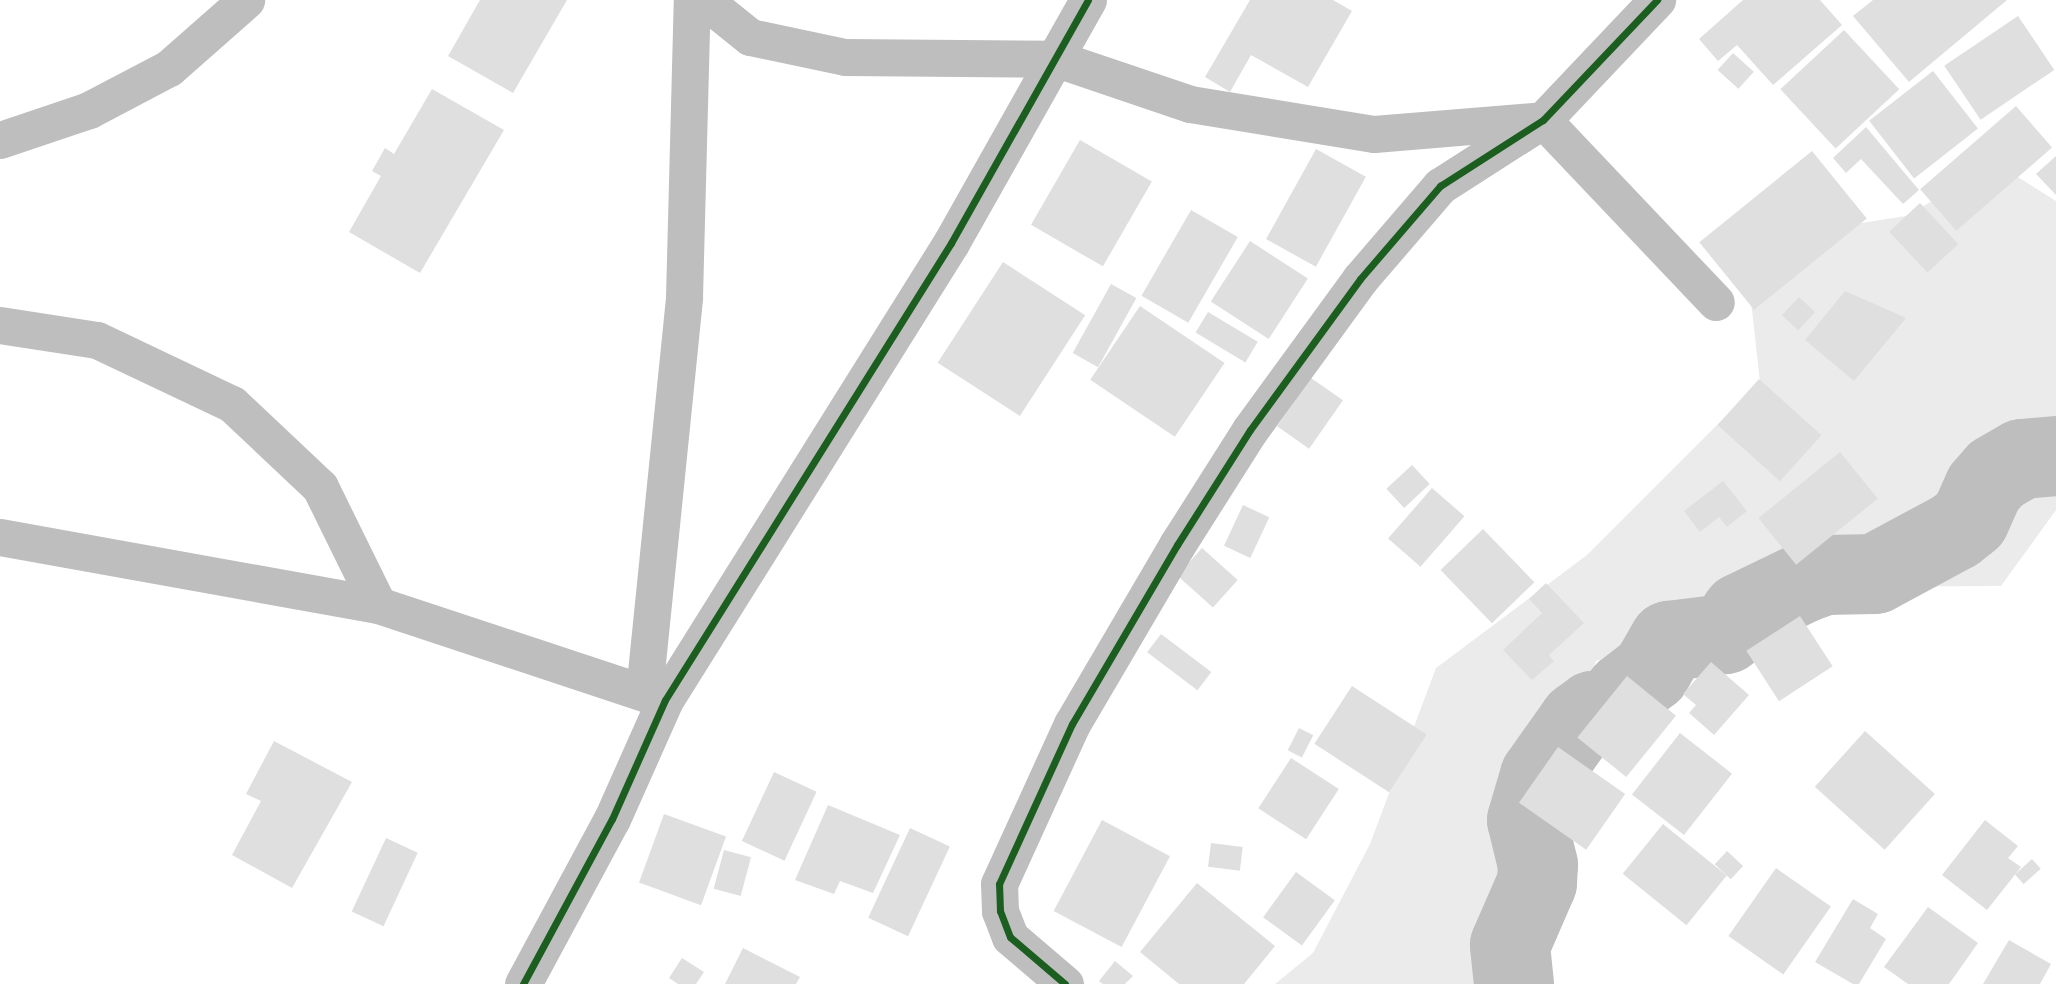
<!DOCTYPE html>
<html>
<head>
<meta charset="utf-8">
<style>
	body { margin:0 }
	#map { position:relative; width:2056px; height:984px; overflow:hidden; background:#fff; font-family:Mulish,sans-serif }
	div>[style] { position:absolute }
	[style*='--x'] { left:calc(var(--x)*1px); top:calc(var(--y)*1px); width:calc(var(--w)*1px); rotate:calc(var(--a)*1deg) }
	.green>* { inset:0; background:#ebebeb }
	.river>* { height:80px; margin:-40px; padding:0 40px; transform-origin:40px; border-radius:40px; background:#bebebe }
	.building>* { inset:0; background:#dfdfdf; transform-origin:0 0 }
	.street>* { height:37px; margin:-18.5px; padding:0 18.5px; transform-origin:18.5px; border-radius:18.5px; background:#bebebe }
	.cycleway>* { height:7px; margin:-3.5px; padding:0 3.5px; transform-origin:3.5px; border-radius:3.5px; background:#1b5e20 }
	span { translate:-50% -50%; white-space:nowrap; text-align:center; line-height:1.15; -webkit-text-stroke:6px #fff; paint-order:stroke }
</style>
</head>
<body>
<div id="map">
	<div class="green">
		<i style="clip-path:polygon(1997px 164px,2056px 201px,2056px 510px,2001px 586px,1816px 587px,1596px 661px,1539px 844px,1517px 984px,1275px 984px,1313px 953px,1370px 844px,1436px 668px,1587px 555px,1760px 382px,1751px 301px,1817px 230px,1906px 216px)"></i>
	</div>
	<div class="river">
		<i style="--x:1514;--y:984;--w:39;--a:-96"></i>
		<i style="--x:1510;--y:945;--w:68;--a:-66.5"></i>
		<i style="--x:1537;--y:883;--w:18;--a:-87"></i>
		<i style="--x:1538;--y:865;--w:46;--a:-103.7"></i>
		<i style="--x:1527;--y:820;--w:46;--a:-73.5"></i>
		<i style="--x:1540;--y:776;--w:67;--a:-54.7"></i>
		<i style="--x:1579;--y:721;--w:17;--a:-36"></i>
		<i style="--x:1593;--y:711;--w:16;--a:0"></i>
		<i style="--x:1609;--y:711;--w:25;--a:-50"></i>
		<i style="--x:1625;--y:692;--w:33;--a:-38"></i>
		<i style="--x:1651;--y:672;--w:36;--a:-60"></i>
		<i style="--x:1669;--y:641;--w:57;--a:-7"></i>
		<i style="--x:1726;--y:634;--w:26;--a:-54"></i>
		<i style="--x:1741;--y:613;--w:69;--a:-25.8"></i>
		<i style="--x:1803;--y:583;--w:23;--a:-20"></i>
		<i style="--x:1825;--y:575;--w:50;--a:-1.1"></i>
		<i style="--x:1875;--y:574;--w:91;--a:-28.3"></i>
		<i style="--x:1955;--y:531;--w:19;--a:-39"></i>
		<i style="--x:1970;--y:519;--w:34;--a:-66"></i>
		<i style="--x:1984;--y:488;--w:18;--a:-49"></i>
		<i style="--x:1996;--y:474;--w:30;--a:-30"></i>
		<i style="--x:2022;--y:459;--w:34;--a:-5"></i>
	</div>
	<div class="building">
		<i style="clip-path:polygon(480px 0,567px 0,513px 93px,448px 56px)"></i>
		<i style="clip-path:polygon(1250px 0,1333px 0,1352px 11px,1308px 87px,1251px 55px,1230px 92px,1205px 77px)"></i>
		<i style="clip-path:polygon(1743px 0,1820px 0,1842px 25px,1773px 85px,1737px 45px,1718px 61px,1699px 39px)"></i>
		<i style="clip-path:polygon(1873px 0,2007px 0,1909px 82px,1853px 16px)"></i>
		<i style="left:2018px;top:16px;width:65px;height:89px;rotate:56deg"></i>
		<i style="left:1844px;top:30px;width:81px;height:87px;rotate:47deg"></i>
		<i style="left:1733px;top:53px;width:28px;height:23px;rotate:42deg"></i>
		<i style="left:1933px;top:71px;width:73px;height:81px;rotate:52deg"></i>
		<i style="clip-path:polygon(432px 89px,504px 130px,420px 273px,349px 232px,381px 176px,372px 171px,385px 148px,394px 154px)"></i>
		<i style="left:2016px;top:106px;width:55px;height:127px;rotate:49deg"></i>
		<i style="clip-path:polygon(1866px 127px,1919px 190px,1903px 204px,1861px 159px,1846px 173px,1833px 158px)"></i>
		<i style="left:1080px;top:140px;width:83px;height:98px;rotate:30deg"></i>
		<i style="left:1316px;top:149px;width:57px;height:103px;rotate:29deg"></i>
		<i style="left:1812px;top:151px;width:87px;height:145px;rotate:51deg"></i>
		<i style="clip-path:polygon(2056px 156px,2056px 195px,2036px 174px)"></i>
		<i style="left:1920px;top:203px;width:56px;height:42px;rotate:47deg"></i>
		<i style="left:1191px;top:210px;width:54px;height:99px;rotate:30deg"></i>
		<i style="left:1250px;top:241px;width:69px;height:72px;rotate:33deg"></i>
		<i style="left:1003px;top:262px;width:98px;height:120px;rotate:33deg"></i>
		<i style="left:1111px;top:284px;width:29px;height:79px;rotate:29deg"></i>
		<i style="clip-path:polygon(1845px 291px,1906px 318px,1854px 381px,1805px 340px)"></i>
		<i style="left:1799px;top:297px;width:22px;height:25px;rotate:43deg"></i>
		<i style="left:1140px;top:306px;width:102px;height:89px;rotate:34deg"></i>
		<i style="left:1208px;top:312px;width:58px;height:24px;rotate:31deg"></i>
		<i style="left:1311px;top:378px;width:39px;height:59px;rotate:35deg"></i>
		<i style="left:1759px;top:379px;width:84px;height:62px;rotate:42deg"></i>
		<i style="left:1840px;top:452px;width:60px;height:105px;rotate:51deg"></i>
		<i style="left:1412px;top:465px;width:26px;height:35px;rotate:47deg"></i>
		<i style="clip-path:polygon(1723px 481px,1747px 511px,1727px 527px,1719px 517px,1700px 532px,1684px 511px)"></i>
		<i style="left:1432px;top:488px;width:43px;height:67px;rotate:41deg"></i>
		<i style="left:1243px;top:505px;width:29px;height:45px;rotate:25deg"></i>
		<i style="left:1483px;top:529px;width:74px;height:59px;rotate:46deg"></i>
		<i style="left:1202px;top:548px;width:48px;height:37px;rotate:42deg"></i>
		<i style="clip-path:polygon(1546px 583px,1584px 623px,1549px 655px,1554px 661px,1532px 680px,1503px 650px,1542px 613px,1529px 599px)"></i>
		<i style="left:1800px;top:616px;width:60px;height:64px;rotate:57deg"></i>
		<i style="left:1161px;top:634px;width:63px;height:23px;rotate:37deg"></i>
		<i style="clip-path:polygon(1711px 662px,1749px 695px,1714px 735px,1689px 713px,1696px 705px,1683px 694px)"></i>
		<i style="left:1627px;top:676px;width:63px;height:79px;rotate:39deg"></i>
		<i style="left:1352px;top:686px;width:89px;height:69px;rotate:33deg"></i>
		<i style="left:1299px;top:728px;width:16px;height:25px;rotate:27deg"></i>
		<i style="left:1865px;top:731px;width:94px;height:75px;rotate:42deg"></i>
		<i style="left:1680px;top:733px;width:66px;height:78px;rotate:38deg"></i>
		<i style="clip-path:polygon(274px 741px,352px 782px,292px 888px,232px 855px,261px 801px,246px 794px)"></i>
		<i style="left:1558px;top:747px;width:82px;height:68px;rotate:35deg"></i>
		<i style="left:1291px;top:758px;width:57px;height:60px;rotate:33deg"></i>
		<i style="left:774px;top:772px;width:47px;height:76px;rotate:25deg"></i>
		<i style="clip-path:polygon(828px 805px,900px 835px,873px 893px,840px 881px,834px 894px,795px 880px)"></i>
		<i style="left:664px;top:814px;width:66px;height:73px;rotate:20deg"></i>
		<i style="left:1102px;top:820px;width:77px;height:103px;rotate:28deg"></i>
		<i style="clip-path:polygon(1985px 820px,2018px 846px,2008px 858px,2021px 867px,1987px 910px,1942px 875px)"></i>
		<i style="left:1663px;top:824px;width:82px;height:64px;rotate:39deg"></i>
		<i style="left:910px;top:828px;width:44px;height:99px;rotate:25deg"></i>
		<i style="left:386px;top:838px;width:35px;height:81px;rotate:25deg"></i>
		<i style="left:1211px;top:843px;width:32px;height:24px;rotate:7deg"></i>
		<i style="left:724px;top:850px;width:28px;height:40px;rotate:15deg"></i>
		<i style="left:1727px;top:851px;width:22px;height:18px;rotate:43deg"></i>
		<i style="left:2032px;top:859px;width:13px;height:23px;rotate:48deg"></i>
		<i style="left:1776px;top:868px;width:67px;height:83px;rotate:35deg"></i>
		<i style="left:1296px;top:872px;width:48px;height:56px;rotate:36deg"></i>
		<i style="clip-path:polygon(1197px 883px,1275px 946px,1244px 984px,1179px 984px,1140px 952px)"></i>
		<i style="clip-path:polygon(1853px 899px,1878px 914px,1870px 928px,1886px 939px,1859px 984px,1853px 984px,1815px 962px)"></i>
		<i style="clip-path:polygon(1928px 907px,1978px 943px,1949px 984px,1908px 984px,1884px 967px)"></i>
		<i style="clip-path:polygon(2009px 940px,2051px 964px,2040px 984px,1983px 984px)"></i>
		<i style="clip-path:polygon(743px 948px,800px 977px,796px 984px,725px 984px)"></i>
		<i style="clip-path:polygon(682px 958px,704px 972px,696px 984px,678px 984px,669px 978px)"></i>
		<i style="clip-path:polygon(1115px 961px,1133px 976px,1125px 984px,1103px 984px,1099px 981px)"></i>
	</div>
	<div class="street">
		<i style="--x:704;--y:0;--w:59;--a:38.8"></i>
		<i style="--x:750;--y:37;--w:97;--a:11.9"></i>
		<i style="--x:845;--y:57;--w:212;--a:0.5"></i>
		<i style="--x:1057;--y:59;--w:140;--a:18.7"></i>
		<i style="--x:1190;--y:104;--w:186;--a:9.3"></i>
		<i style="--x:1374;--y:134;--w:170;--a:-4.7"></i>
		<i style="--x:1543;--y:120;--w:251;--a:46.5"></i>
		<i style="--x:0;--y:140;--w:94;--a:-18.6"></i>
		<i style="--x:89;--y:110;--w:90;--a:-27.7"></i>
		<i style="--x:169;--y:68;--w:103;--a:-41.4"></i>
		<i style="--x:0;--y:325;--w:98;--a:8.8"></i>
		<i style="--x:97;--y:340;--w:149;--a:25.4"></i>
		<i style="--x:232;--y:404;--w:121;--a:43.3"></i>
		<i style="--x:320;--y:487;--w:131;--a:63.8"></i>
		<i style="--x:0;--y:537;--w:384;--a:10.2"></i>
		<i style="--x:378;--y:605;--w:302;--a:18.3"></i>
		<i style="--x:644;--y:692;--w:397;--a:-84.2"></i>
		<i style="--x:684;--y:297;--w:297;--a:-88.5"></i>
		<i style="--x:523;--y:984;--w:187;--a:-61.7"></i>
		<i style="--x:612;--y:819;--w:130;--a:-66"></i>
		<i style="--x:665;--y:700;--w:539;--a:-57.96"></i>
		<i style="--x:951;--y:243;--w:279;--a:-60.6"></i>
		<i style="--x:1065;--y:984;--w:72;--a:-139.5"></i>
		<i style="--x:1010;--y:937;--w:28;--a:-111"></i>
		<i style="--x:1000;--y:911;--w:27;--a:-92"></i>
		<i style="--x:999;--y:884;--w:176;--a:-65.5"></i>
		<i style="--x:1072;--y:724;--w:208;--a:-59.6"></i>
		<i style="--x:1177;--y:545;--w:136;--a:-57.6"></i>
		<i style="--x:1250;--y:430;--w:187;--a:-53.9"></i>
		<i style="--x:1360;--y:279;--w:123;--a:-49.3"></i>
		<i style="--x:1440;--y:186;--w:122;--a:-32.7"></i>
		<i style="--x:1543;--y:120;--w:166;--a:-46.5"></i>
	</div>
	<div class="cycleway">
		<i style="--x:523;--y:984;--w:187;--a:-61.7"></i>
		<i style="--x:612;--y:819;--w:130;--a:-66"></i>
		<i style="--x:665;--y:700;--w:539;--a:-57.96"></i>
		<i style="--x:951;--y:243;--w:279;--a:-60.6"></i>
		<i style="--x:1065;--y:984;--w:72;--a:-139.5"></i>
		<i style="--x:1010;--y:937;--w:28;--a:-111"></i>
		<i style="--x:1000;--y:911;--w:27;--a:-92"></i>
		<i style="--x:999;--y:884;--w:176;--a:-65.5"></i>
		<i style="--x:1072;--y:724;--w:208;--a:-59.6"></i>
		<i style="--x:1177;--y:545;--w:136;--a:-57.6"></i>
		<i style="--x:1250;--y:430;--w:187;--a:-53.9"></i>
		<i style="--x:1360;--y:279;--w:123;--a:-49.3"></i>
		<i style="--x:1440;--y:186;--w:122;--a:-32.7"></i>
		<i style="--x:1543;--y:120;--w:166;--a:-46.5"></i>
	</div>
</div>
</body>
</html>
